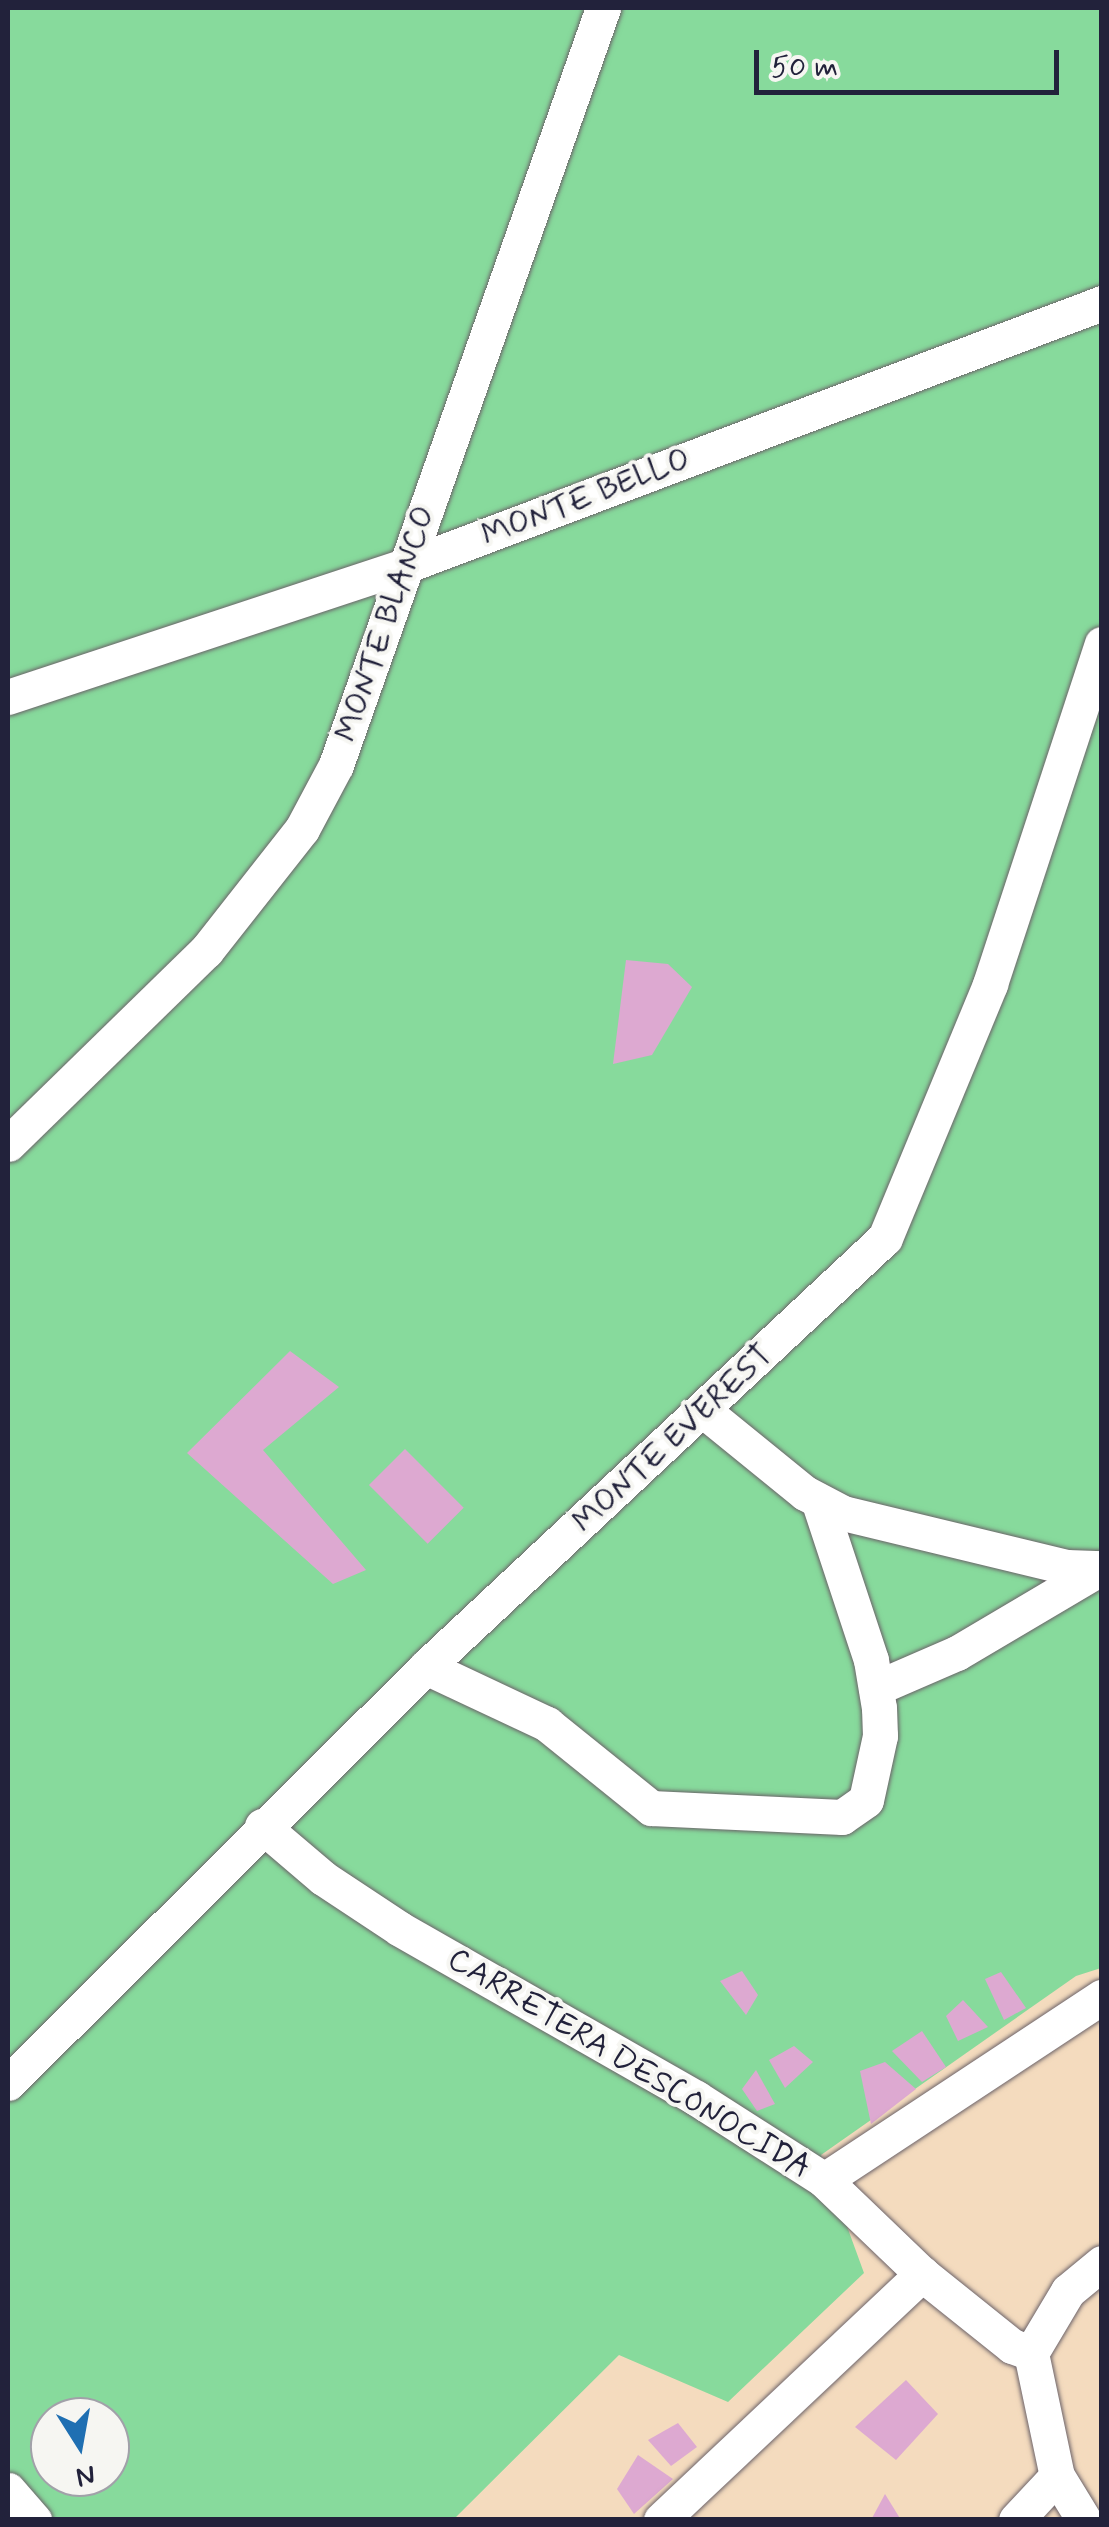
<!DOCTYPE html>
<html>
<head>
<meta charset="utf-8">
<style>
	body { margin:0 }
	#map { position:relative; width:1109px; height:2527px; overflow:hidden; background:#f4dbbe; font-family:Mynerve,sans-serif }
	div>[style] { position:absolute }
	[style*='--x'] { left:calc(var(--x)*1px); top:calc(var(--y)*1px); width:calc(var(--w)*1px); rotate:calc(var(--a)*1deg) }
	.green>* { inset:0; background:#87da9c }
	.building>* { inset:0; background:#dda9d1; transform-origin:0 0 }
	.roads { filter:drop-shadow(0 0 2px #6c6369) drop-shadow(0 0 2px #6c6369) }
	.street>* { height:35px; margin:-17.5px; padding:0 17.5px; transform-origin:17.5px; border-radius:17.5px; background:#fff }
	span { translate:-50% -50%; white-space:nowrap; text-align:center; line-height:1.15; -webkit-text-stroke:8px #f6f6f2; paint-order:stroke }
	.street-label { font-size:32px; color:#22223b }
	.frame { position:absolute; inset:0; border:10px solid #22223b; pointer-events:none }
	.north { position:absolute; left:30px; top:2397px; width:100px; height:100px; box-sizing:border-box; background:#f6f6f2; border:2px solid #a1a1a9; border-radius:50%; rotate:169deg; font-size:28px; font-weight:700; line-height:40px; text-align:center; color:#22223b }
	.north::after { content:''; display:block; margin:auto; width:35px; height:45px; background:#1f6fb2; clip-path:polygon(50% 0,100% 100%,50% 72%,0 100%) }
	.scale { position:absolute; left:754px; top:50px; width:305px; height:45px; box-sizing:border-box; border:5px solid #22223b; border-top:0; padding-left:12px; font-size:30px; line-height:35px; white-space:nowrap; color:#22223b; -webkit-text-stroke:8px #f6f6f2; paint-order:stroke }
</style>
</head>
<body>
<div id="map">
	<div class="green">
		<i style="clip-path:polygon(evenodd,8px 8px,1101px 8px,1101px 1968px,1076px 1976px,821px 2155px,864px 2273px,728px 2402px,619px 2355px,454px 2519px,8px 2520px,8px 8px,50px 2417px,110px 2417px,110px 2477px,50px 2477px,50px 2417px)"></i>
	</div>
	<div class="building">
		<i style="clip-path:polygon(626px 960px,668px 964px,692px 987px,652px 1055px,613px 1064px)"></i>
		<i style="clip-path:polygon(290px 1351px,339px 1387px,263px 1450px,366px 1570px,333px 1584px,187px 1453px)"></i>
		<i style="left:405px;top:1449px;width:83px;height:51px;rotate:45deg"></i>
		<i style="clip-path:polygon(742px 1971px,758px 1995px,746px 2015px,720px 1981px)"></i>
		<i style="clip-path:polygon(1001px 1972px,1026px 2008px,1004px 2020px,985px 1979px)"></i>
		<i style="clip-path:polygon(963px 2000px,988px 2027px,958px 2041px,946px 2016px)"></i>
		<i style="clip-path:polygon(922px 2031px,946px 2067px,922px 2082px,892px 2051px)"></i>
		<i style="clip-path:polygon(794px 2046px,813px 2062px,785px 2088px,769px 2060px)"></i>
		<i style="clip-path:polygon(885px 2062px,916px 2089px,871px 2124px,860px 2071px)"></i>
		<i style="clip-path:polygon(756px 2070px,775px 2104px,757px 2111px,742px 2089px)"></i>
		<i style="clip-path:polygon(906px 2380px,938px 2414px,896px 2460px,855px 2427px)"></i>
		<i style="clip-path:polygon(678px 2423px,697px 2447px,671px 2466px,648px 2440px)"></i>
		<i style="clip-path:polygon(638px 2455px,673px 2479px,634px 2514px,617px 2489px)"></i>
		<i style="clip-path:polygon(885px 2494px,901px 2520px,871px 2520px)"></i>
	</div>
	<div class="roads">
		<div class="street">
			<i style="--x:8;--y:697;--w:418;--a:-18.3"></i>
			<i style="--x:405;--y:566;--w:745;--a:-20.67"></i>
			<i style="--x:8;--y:1144;--w:277;--a:-44.3"></i>
			<i style="--x:206;--y:951;--w:155;--a:-51.8"></i>
			<i style="--x:302;--y:829;--w:72;--a:-62"></i>
			<i style="--x:336;--y:765;--w:803;--a:-70.57"></i>
			<i style="--x:704;--y:1411;--w:130;--a:39.1"></i>
			<i style="--x:805;--y:1493;--w:43;--a:27.8"></i>
			<i style="--x:843;--y:1513;--w:230;--a:13.6"></i>
			<i style="--x:1067;--y:1567;--w:35;--a:2"></i>
			<i style="--x:426;--y:1667;--w:134;--a:25.2"></i>
			<i style="--x:547;--y:1724;--w:134;--a:38.9"></i>
			<i style="--x:651;--y:1808;--w:191;--a:2.7"></i>
			<i style="--x:842;--y:1817;--w:29;--a:-35"></i>
			<i style="--x:866;--y:1800;--w:66;--a:-77.7"></i>
			<i style="--x:880;--y:1736;--w:28;--a:-92"></i>
			<i style="--x:879;--y:1708;--w:49;--a:-99.5"></i>
			<i style="--x:871;--y:1660;--w:165;--a:-108.3"></i>
			<i style="--x:876;--y:1688;--w:88;--a:-23.4"></i>
			<i style="--x:957;--y:1653;--w:167;--a:-30.6"></i>
			<i style="--x:262;--y:1826;--w:80;--a:40.4"></i>
			<i style="--x:323;--y:1878;--w:92;--a:33.5"></i>
			<i style="--x:400;--y:1929;--w:341;--a:29.7"></i>
			<i style="--x:696;--y:2098;--w:152;--a:32.6"></i>
			<i style="--x:824;--y:2180;--w:136;--a:43.8"></i>
			<i style="--x:922;--y:2274;--w:115;--a:38.7"></i>
			<i style="--x:1012;--y:2346;--w:20;--a:20"></i>
			<i style="--x:8;--y:2083;--w:590;--a:-44.86"></i>
			<i style="--x:426;--y:1667;--w:628;--a:-43.07"></i>
			<i style="--x:885;--y:1238;--w:275;--a:-67.5"></i>
			<i style="--x:990;--y:984;--w:358;--a:-71.8"></i>
			<i style="--x:824;--y:2180;--w:333;--a:-33.4"></i>
			<i style="--x:1031;--y:2353;--w:126;--a:78.1"></i>
			<i style="--x:1057;--y:2476;--w:52;--a:58.5"></i>
			<i style="--x:1031;--y:2353;--w:72;--a:-59.2"></i>
			<i style="--x:1068;--y:2291;--w:44;--a:-39.5"></i>
			<i style="--x:8;--y:2490;--w:40;--a:49"></i>
			<i style="--x:661;--y:2520;--w:359;--a:-43.3"></i>
			<i style="--x:1016;--y:2520;--w:60;--a:-47"></i>
		</div>
	</div>
	<div class="street-label">
		<span style="left:586px;top:498px;rotate:-21deg">MONTE BELLO</span>
		<span style="left:386px;top:624px;rotate:-71deg">MONTE BLANCO</span>
		<span style="left:673px;top:1439px;rotate:-43deg">MONTE EVEREST</span>
		<span style="left:629px;top:2064px;rotate:31deg">CARRETERA DESCONOCIDA</span>
	</div>
	<div class="frame"></div>
	<div class="north">N</div>
	<div class="scale">50 m</div>
</div>
</body>
</html>
